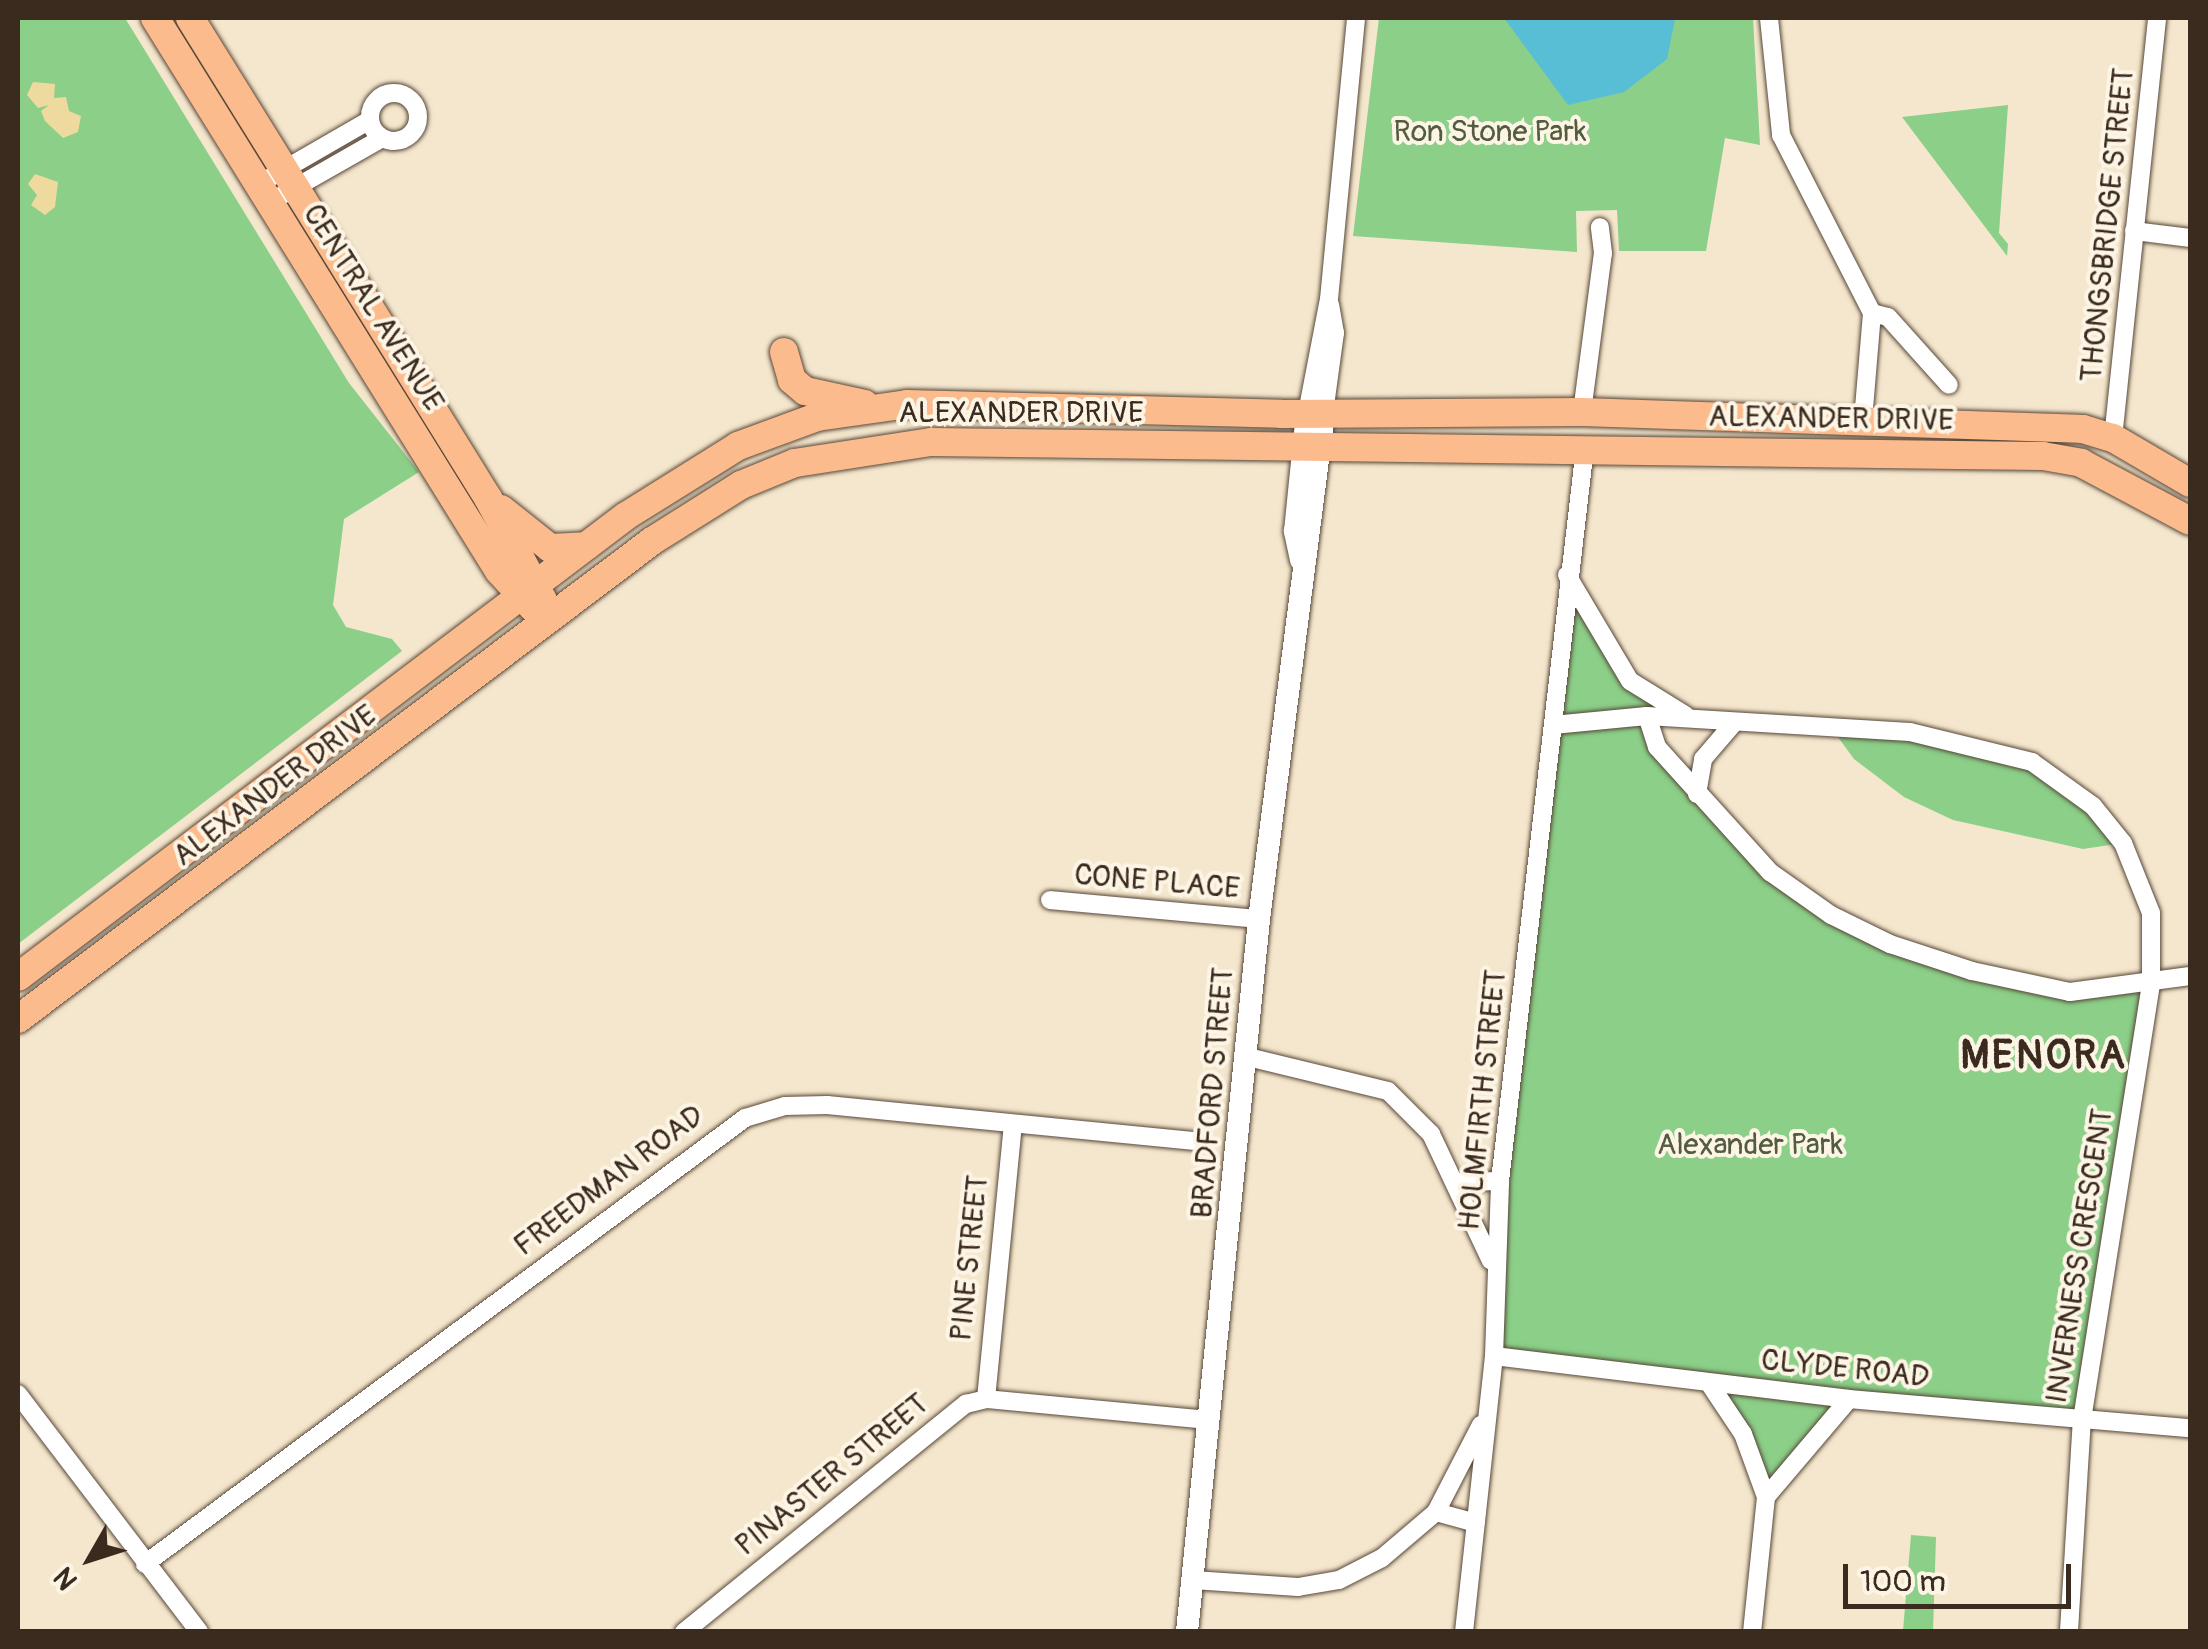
<!DOCTYPE html>
<html>
<head>
<meta charset="utf-8">
<style>
	body { margin:0 }
	#map { position:relative; width:2208px; height:1649px; overflow:hidden; background:#f5e7cd; font-family:Pangolin,sans-serif }
	div>[style] { position:absolute }
	[style*='--x'] { left:calc(var(--x)*1px); top:calc(var(--y)*1px); width:calc(var(--w)*1px); rotate:calc(var(--a)*1deg) }
	.green>* { inset:0; background:#8bcf88 }
	.sand>* { inset:0; background:#eeda9e }
	.water>* { inset:0; background:#57bed5 }
	.roads { filter:drop-shadow(0 0 2px #574638) drop-shadow(0 0 2px #574638) }
	.minor>* { height:18px; margin:-9px; padding:0 9px; transform-origin:9px; border-radius:9px; background:#fff }
	.minor>.ring { margin:-9px; padding:0; box-sizing:content-box; background:none; border:18px solid #fff; border-radius:50% }
	.tertiary>* { height:22px; margin:-11px; padding:0 11px; transform-origin:11px; border-radius:11px; background:#fff }
	.primary>* { height:28px; margin:-14px; padding:0 14px; transform-origin:14px; border-radius:14px; background:#fbbb8d }
	span { translate:-50% -50%; white-space:nowrap; text-align:center; line-height:1.15; -webkit-text-stroke:8px #fcf5e5; paint-order:stroke }
	.park-label { font-size:30px; color:#535c3e }
	.street-label { font-size:30px; color:#3b2a1e }
	.district-label { font-size:40px; color:#3b2a1e; font-weight:700; letter-spacing:2.5px }
	.frame { position:absolute; inset:0; border:20px solid #3b2a1e; pointer-events:none }
	.north { position:absolute; left:40px; top:1509px; width:100px; height:100px; -webkit-text-stroke:8px #fcf5e5; paint-order:stroke; rotate:231deg; font-size:28px; font-weight:700; line-height:40px; text-align:center; color:#3b2a1e }
	.north::after { content:''; display:block; margin:auto; width:35px; height:45px; background:#3b2a1e; clip-path:polygon(50% 0,100% 100%,50% 72%,0 100%) }
	.scale { position:absolute; left:1843px; top:1564px; width:228px; height:45px; box-sizing:border-box; border:5px solid #3b2a1e; border-top:0; padding-left:12px; font-size:30px; line-height:35px; white-space:nowrap; color:#3b2a1e; -webkit-text-stroke:8px #fcf5e5; paint-order:stroke }
</style>
</head>
<body>
<div id="map">
	<div class="green">
		<i style="clip-path:polygon(18px 18px,125px 18px,349px 383px,419px 472px,344px 519px,333px 605px,346px 627px,392px 639px,402px 651px,18px 944px)"></i>
		<i style="clip-path:polygon(1379px 18px,1753px 18px,1760px 145px,1725px 138px,1706px 251px,1619px 251px,1617px 210px,1576px 211px,1577px 252px,1353px 236px)"></i>
		<i style="clip-path:polygon(2008px 105px,1999px 233px,2008px 244px,2007px 256px,1902px 117px)"></i>
		<i style="clip-path:polygon(1567px 575px,1630px 681px,1690px 718px,1647px 716px,1657px 747px,1770px 872px,1890px 944px,2070px 992px,2151px 984px,2082px 1418px,1849px 1399px,1766px 1497px,1709px 1383px,1495px 1356px,1495px 1271px)"></i>
		<i style="clip-path:polygon(1832px 729px,1910px 732px,2032px 762px,2123px 843px,2083px 849px,1953px 820px,1904px 797px,1854px 759px)"></i>
		<i style="clip-path:polygon(1911px 1535px,1936px 1537px,1933px 1631px,1903px 1631px)"></i>
	</div>
	<div class="sand">
		<i style="clip-path:polygon(33px 82px,55px 84px,54px 98px,66px 97px,69px 111px,81px 116px,78px 132px,63px 138px,45px 121px,41px 111px,49px 105px,38px 108px,27px 95px)"></i>
		<i style="clip-path:polygon(35px 174px,58px 182px,55px 207px,45px 215px,31px 205px,37px 195px,28px 184px)"></i>
	</div>
	<div class="water">
		<i style="clip-path:polygon(1504px 18px,1675px 18px,1675px 19px,1667px 59px,1624px 92px,1568px 105px)"></i>
	</div>
	<div class="roads">
		<div class="minor">
			<i style="--x:1769;--y:18;--w:118;--a:84.1"></i>
			<i style="--x:1781;--y:135;--w:200;--a:62.9"></i>
			<i style="--x:1872;--y:313;--w:107;--a:94.8"></i>
			<i class="ring" style="left:370px;top:93px;width:30px;height:30px"></i>
			<i style="--x:259;--y:184;--w:128;--a:-30"></i>
			<i style="--x:270;--y:202;--w:129;--a:-29.7"></i>
			<i style="--x:2134;--y:231;--w:56;--a:7.1"></i>
			<i style="--x:1872;--y:313;--w:16;--a:14"></i>
			<i style="--x:1888;--y:317;--w:91;--a:48.1"></i>
			<i style="--x:1582;--y:412;--w:160;--a:-82.5"></i>
			<i style="--x:1603;--y:253;--w:26;--a:-97"></i>
			<i style="--x:1307;--y:413;--w:116;--a:-79.1"></i>
			<i style="--x:1329;--y:299;--w:282;--a:-84.5"></i>
			<i style="--x:1324;--y:413;--w:81;--a:-82.2"></i>
			<i style="--x:1335;--y:333;--w:28;--a:-100"></i>
			<i style="--x:2113;--y:438;--w:422;--a:-84"></i>
			<i style="--x:1567;--y:575;--w:123;--a:59.3"></i>
			<i style="--x:1630;--y:681;--w:65;--a:31.7"></i>
			<i style="--x:1647;--y:716;--w:33;--a:72"></i>
			<i style="--x:1657;--y:747;--w:169;--a:47.9"></i>
			<i style="--x:1770;--y:872;--w:75;--a:35.2"></i>
			<i style="--x:1831;--y:915;--w:66;--a:26.2"></i>
			<i style="--x:1890;--y:944;--w:86;--a:18.2"></i>
			<i style="--x:1972;--y:971;--w:100;--a:12.1"></i>
			<i style="--x:2070;--y:992;--w:121;--a:-7.6"></i>
			<i style="--x:1553;--y:725;--w:94;--a:-5.5"></i>
			<i style="--x:1647;--y:716;--w:263;--a:3.5"></i>
			<i style="--x:1910;--y:732;--w:126;--a:13.8"></i>
			<i style="--x:2032;--y:762;--w:75;--a:35.8"></i>
			<i style="--x:2093;--y:806;--w:48;--a:51"></i>
			<i style="--x:2123;--y:843;--w:75;--a:68.2"></i>
			<i style="--x:2151;--y:913;--w:71;--a:90"></i>
			<i style="--x:2151;--y:984;--w:439;--a:99"></i>
			<i style="--x:2082;--y:1418;--w:214;--a:93.5"></i>
			<i style="--x:1697;--y:794;--w:36;--a:-80"></i>
			<i style="--x:1703;--y:759;--w:45;--a:-49.5"></i>
			<i style="--x:1050;--y:900;--w:210;--a:5.2"></i>
			<i style="--x:1248;--y:1057;--w:144;--a:13.7"></i>
			<i style="--x:1388;--y:1091;--w:61;--a:45"></i>
			<i style="--x:1431;--y:1134;--w:140;--a:64.7"></i>
			<i style="--x:1459;--y:1182;--w:41;--a:-1.4"></i>
			<i style="--x:1494;--y:1356;--w:358;--a:6.9"></i>
			<i style="--x:1849;--y:1399;--w:342;--a:4.9"></i>
			<i style="--x:1709;--y:1383;--w:61;--a:56.3"></i>
			<i style="--x:1743;--y:1434;--w:67;--a:69.9"></i>
			<i style="--x:1766;--y:1497;--w:136;--a:95.9"></i>
			<i style="--x:18;--y:1394;--w:299;--a:52.7"></i>
			<i style="--x:986;--y:1399;--w:276;--a:-84.4"></i>
			<i style="--x:1766;--y:1497;--w:128;--a:-49.7"></i>
			<i style="--x:1436;--y:1512;--w:41;--a:15.4"></i>
			<i style="--x:145;--y:1564;--w:748;--a:-36.62"></i>
			<i style="--x:745;--y:1118;--w:42;--a:-16.7"></i>
			<i style="--x:785;--y:1106;--w:42;--a:-1.4"></i>
			<i style="--x:827;--y:1105;--w:370;--a:5.6"></i>
			<i style="--x:1193;--y:1580;--w:105;--a:3.8"></i>
			<i style="--x:1298;--y:1587;--w:42;--a:-9.7"></i>
			<i style="--x:1339;--y:1580;--w:48;--a:-27.1"></i>
			<i style="--x:1382;--y:1558;--w:71;--a:-40.4"></i>
			<i style="--x:1436;--y:1512;--w:98;--a:-62.7"></i>
			<i style="--x:684;--y:1632;--w:363;--a:-39"></i>
			<i style="--x:966;--y:1404;--w:21;--a:-14"></i>
			<i style="--x:986;--y:1399;--w:225;--a:5.4"></i>
			<i style="--x:1464;--y:1632;--w:278;--a:-83.8"></i>
			<i style="--x:1494;--y:1356;--w:175;--a:-88"></i>
			<i style="--x:1500;--y:1181;--w:739;--a:-83.39"></i>
		</div>
		<div class="tertiary">
			<i style="--x:1301;--y:560;--w:30;--a:-102"></i>
			<i style="--x:1295;--y:531;--w:119;--a:-84.2"></i>
			<i style="--x:1187;--y:1632;--w:717;--a:-84.23"></i>
			<i style="--x:1259;--y:919;--w:510;--a:-82.68"></i>
		</div>
		<div class="primary">
			<i style="--x:155;--y:18;--w:651;--a:58.12"></i>
			<i style="--x:499;--y:571;--w:50;--a:47.4"></i>
			<i style="--x:190;--y:18;--w:565;--a:58.17"></i>
			<i style="--x:488;--y:498;--w:116;--a:61.7"></i>
			<i style="--x:784;--y:352;--w:29;--a:74"></i>
			<i style="--x:792;--y:380;--w:17;--a:40"></i>
			<i style="--x:805;--y:391;--w:61;--a:12.2"></i>
			<i style="--x:501;--y:509;--w:63;--a:38.5"></i>
			<i style="--x:550;--y:548;--w:36;--a:-3"></i>
			<i style="--x:18;--y:977;--w:763;--a:-37.17"></i>
			<i style="--x:626;--y:516;--w:132;--a:-32"></i>
			<i style="--x:738;--y:446;--w:84;--a:-20.2"></i>
			<i style="--x:817;--y:417;--w:91;--a:-8.2"></i>
			<i style="--x:907;--y:404;--w:374;--a:1.5"></i>
			<i style="--x:1281;--y:414;--w:301;--a:-0.4"></i>
			<i style="--x:1582;--y:412;--w:501;--a:1.94"></i>
			<i style="--x:2083;--y:429;--w:31;--a:17"></i>
			<i style="--x:2113;--y:438;--w:89;--a:30.3"></i>
			<i style="--x:18;--y:1019;--w:794;--a:-37.01"></i>
			<i style="--x:652;--y:541;--w:105;--a:-32.2"></i>
			<i style="--x:741;--y:485;--w:58;--a:-22.2"></i>
			<i style="--x:795;--y:463;--w:138;--a:-8.8"></i>
			<i style="--x:931;--y:442;--w:1112;--a:0.72"></i>
			<i style="--x:2043;--y:456;--w:39;--a:10"></i>
			<i style="--x:2081;--y:463;--w:123;--a:28"></i>
		</div>
	</div>
	<div class="park-label">
		<span style="left:1490px;top:132px">Ron Stone Park</span>
		<span style="left:1750px;top:1145px">Alexander Park</span>
	</div>
	<div class="street-label">
		<span style="left:2108px;top:225px;rotate:-84deg">THONGSBRIDGE STREET</span>
		<span style="left:373px;top:308px;rotate:58deg">CENTRAL AVENUE</span>
		<span style="left:1021px;top:413px">ALEXANDER DRIVE</span>
		<span style="left:1831px;top:419px;rotate:1deg">ALEXANDER DRIVE</span>
		<span style="left:275px;top:786px;rotate:-37deg">ALEXANDER DRIVE</span>
		<span style="left:1157px;top:882px;rotate:5deg">CONE PLACE</span>
		<span style="left:1213px;top:1093px;rotate:-85deg">BRADFORD STREET</span>
		<span style="left:1483px;top:1100px;rotate:-84deg">HOLMFIRTH STREET</span>
		<span style="left:609px;top:1181px;rotate:-37deg">FREEDMAN ROAD</span>
		<span style="left:2080px;top:1256px;rotate:-81deg">INVERNESS CRESCENT</span>
		<span style="left:970px;top:1258px;rotate:-84deg">PINE STREET</span>
		<span style="left:1845px;top:1369px;rotate:6deg">CLYDE ROAD</span>
		<span style="left:832px;top:1475px;rotate:-39deg">PINASTER STREET</span>
	</div>
	<div class="district-label">
		<span style="left:2044px;top:1056px">MENORA</span>
	</div>
	<div class="frame"></div>
	<div class="north">N</div>
	<div class="scale">100 m</div>
</div>
</body>
</html>
